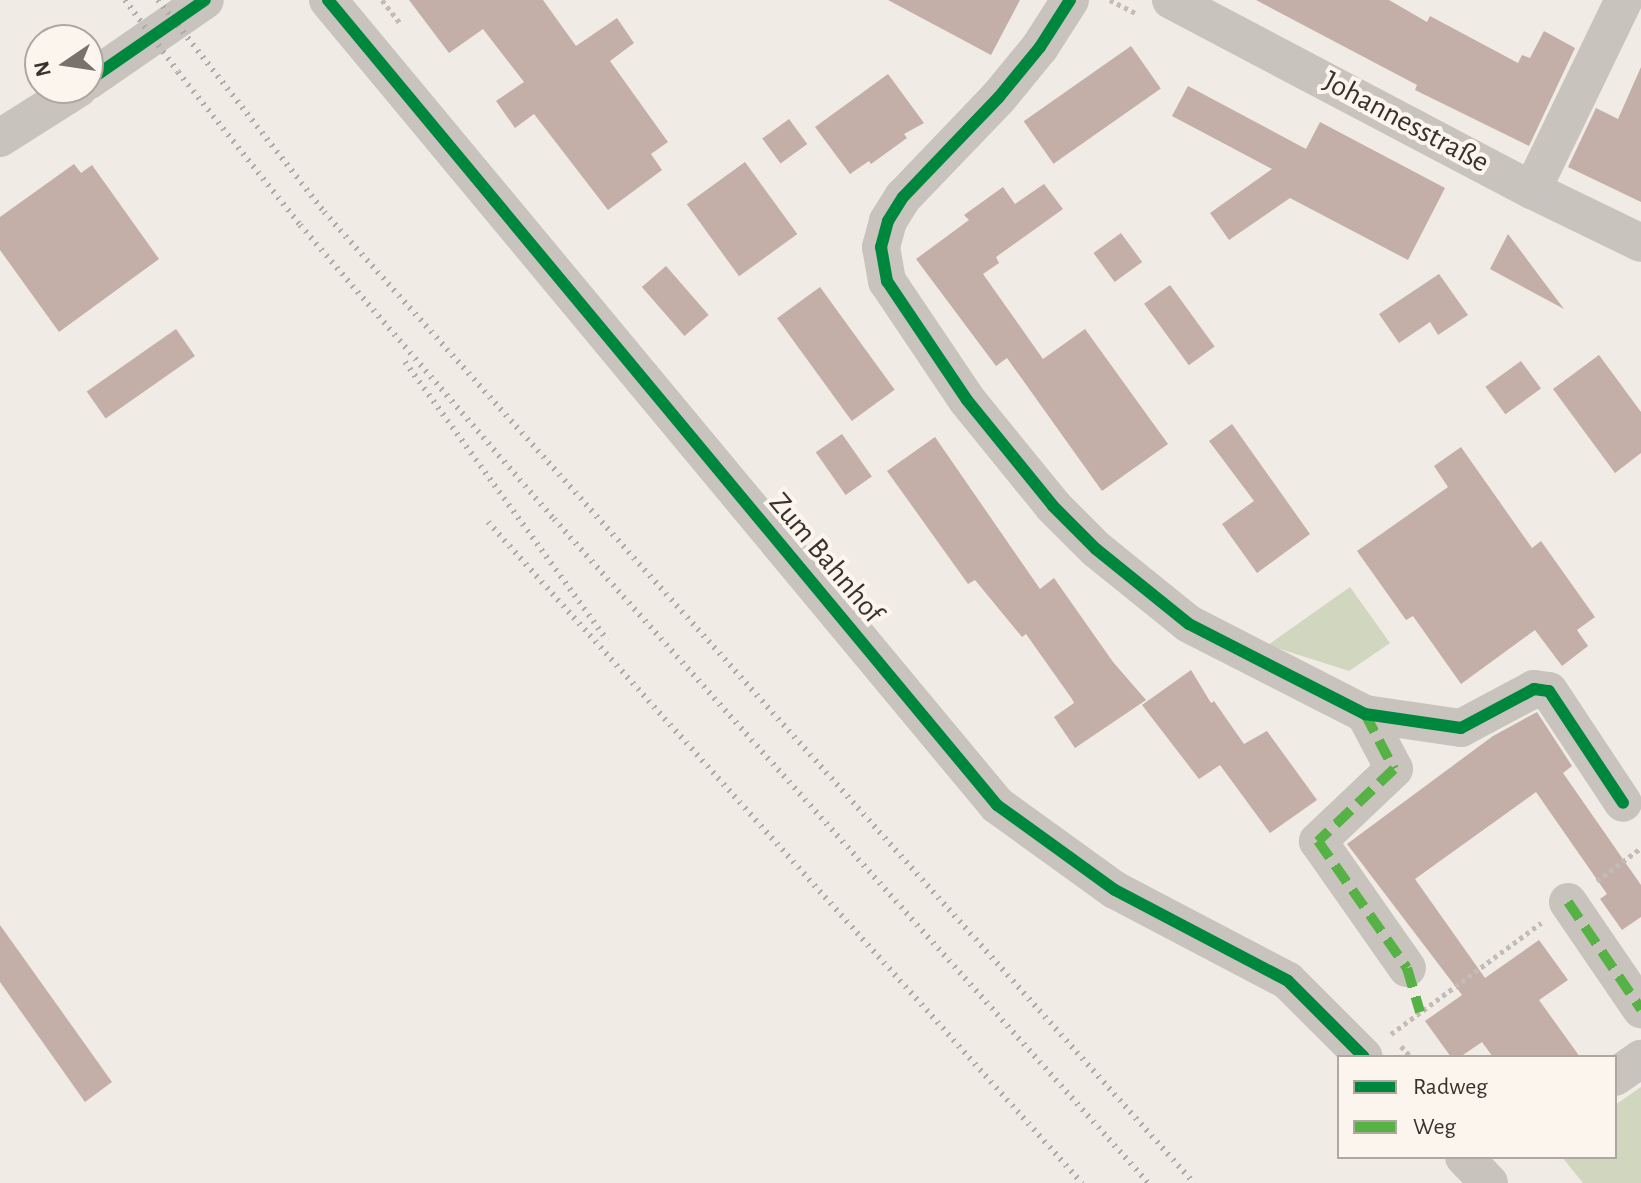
<!DOCTYPE html>
<html>
<head>
<meta charset="utf-8">
<style>
	body { margin:0 }
	#map { position:relative; width:1641px; height:1183px; overflow:hidden; background:#f0ebe5; font-family:"Alegreya Sans",sans-serif }
	div>[style] { position:absolute }
	[style*='--x'] { left:calc(var(--x)*1px); top:calc(var(--y)*1px); width:calc(var(--w)*1px); rotate:calc(var(--a)*1deg) }
	.green>* { inset:0; background:#d1d6bf }
	.building>* { inset:0; background:#c3afa7; transform-origin:0 0 }
	.path>* { height:5px; margin-top:-2.5px; transform-origin:0; background:repeating-linear-gradient(90deg,#c2bbb6 0 4px,transparent 0 8px) }
	.minor>* { height:38px; margin:-19px; padding:0 19px; transform-origin:19px; border-radius:19px; background:#c9c3be }
	.rail>* { height:6px; margin-top:-3px; transform-origin:0; background:repeating-linear-gradient(90deg,#b1aca8 0 2px,transparent 0 8px) }
	.quiet>* { height:10px; margin-top:-5px; transform-origin:0; background:repeating-linear-gradient(90deg,#57b246 0 20px,transparent 0 30px) }
	.cycleway>* { height:12px; margin:-6px; padding:0 6px; transform-origin:6px; border-radius:6px; background:#00873e }
	span { translate:-50% -50%; white-space:nowrap; text-align:center; line-height:1.15; -webkit-text-stroke:8px #fbf5ee; paint-order:stroke }
	.street-label { font-size:30px; color:#3b302b }
	.legend { position:absolute; left:1337px; top:1055px; width:280px; height:104px; box-sizing:border-box; background:#fbf5ee; border:2px solid #aea6a0; margin:0; padding:10px 14px; list-style:none; font-size:24px; color:#3b302b }
	.legend li { display:flex; align-items:center; gap:16px; height:40px }
	.legend b { width:40px; border:2px solid #aea6a0 }
	.north { position:absolute; left:24px; top:24px; width:80px; height:80px; box-sizing:border-box; background:#fbf5ee; border:2px solid #aea6a0; border-radius:50%; rotate:257deg; font-size:22px; font-weight:700; line-height:32px; text-align:center; color:#3b302b }
	.north::after { content:''; display:block; margin:auto; width:28px; height:36px; background:#7a716c; clip-path:polygon(50% 0,100% 100%,50% 72%,0 100%) }
</style>
</head>
<body>
<div id="map">
	<div class="green">
		<i style="clip-path:polygon(1350px 587px,1390px 643px,1349px 671px,1268px 645px)"></i>
		<i style="clip-path:polygon(1641px 1087px,1641px 1183px,1583px 1183px,1562px 1157px,1615px 1157px,1615px 1105px)"></i>
	</div>
	<div class="building">
		<i style="clip-path:polygon(409px 0,543px 0,576px 46px,617px 18px,634px 43px,610px 61px,668px 142px,651px 154px,662px 170px,608px 210px,534px 114px,515px 128px,496px 101px,524px 82px,483px 29px,449px 53px)"></i>
		<i style="clip-path:polygon(888px 0,1020px 0,991px 55px)"></i>
		<i style="clip-path:polygon(1256px 0,1389px 0,1427px 22px,1430px 16px,1518px 63px,1522px 55px,1530px 58px,1544px 31px,1575px 48px,1529px 146px,1415px 90px,1417px 85px)"></i>
		<i style="left:1131px;top:46px;width:52px;height:131px;rotate:55deg"></i>
		<i style="clip-path:polygon(1641px 67px,1641px 202px,1568px 167px,1596px 108px,1618px 119px)"></i>
		<i style="clip-path:polygon(888px 74px,924px 123px,904px 134px,907px 138px,871px 164px,869px 161px,850px 174px,815px 127px)"></i>
		<i style="clip-path:polygon(1188px 86px,1306px 149px,1320px 122px,1445px 188px,1408px 260px,1290px 198px,1229px 240px,1210px 213px,1272px 169px,1172px 116px)"></i>
		<i style="left:789px;top:119px;width:31px;height:33px;rotate:54deg"></i>
		<i style="left:745px;top:162px;width:89px;height:72px;rotate:54deg"></i>
		<i style="clip-path:polygon(74px 164px,81px 173px,92px 165px,159px 259px,59px 332px,0 250px,0 217px)"></i>
		<i style="clip-path:polygon(1044px 184px,1063px 209px,996px 257px,999px 263px,983px 274px,1043px 359px,1085px 329px,1168px 444px,1102px 491px,1007px 358px,996px 366px,916px 259px,969px 220px,964px 215px,1003px 187px,1015px 204px)"></i>
		<i style="left:1121px;top:233px;width:36px;height:34px;rotate:54deg"></i>
		<i style="clip-path:polygon(1508px 234px,1564px 309px,1490px 269px)"></i>
		<i style="left:666px;top:266px;width:65px;height:32px;rotate:49deg"></i>
		<i style="clip-path:polygon(1439px 274px,1468px 315px,1438px 335px,1430px 322px,1399px 343px,1379px 314px)"></i>
		<i style="left:1170px;top:285px;width:76px;height:32px;rotate:54deg"></i>
		<i style="left:820px;top:287px;width:127px;height:53px;rotate:54deg"></i>
		<i style="left:176px;top:329px;width:33px;height:109px;rotate:55deg"></i>
		<i style="clip-path:polygon(1599px 355px,1641px 412px,1641px 453px,1615px 473px,1553px 389px)"></i>
		<i style="left:1521px;top:361px;width:34px;height:44px;rotate:54deg"></i>
		<i style="clip-path:polygon(1232px 424px,1310px 534px,1257px 573px,1222px 524px,1254px 501px,1209px 441px)"></i>
		<i style="left:842px;top:434px;width:52px;height:32px;rotate:55deg"></i>
		<i style="clip-path:polygon(935px 437px,1040px 589px,1054px 578px,1113px 662px,1146px 700px,1075px 748px,1054px 717px,1074px 703px,1072px 699px,1026px 634px,1022px 637px,975px 580px,968px 584px,887px 471px)"></i>
		<i style="clip-path:polygon(1461px 447px,1532px 548px,1541px 541px,1595px 617px,1577px 630px,1588px 646px,1562px 666px,1535px 630px,1461px 684px,1413px 616px,1406px 620px,1357px 551px,1448px 487px,1434px 466px)"></i>
		<i style="clip-path:polygon(1191px 670px,1211px 703px,1214px 701px,1244px 744px,1267px 731px,1317px 800px,1270px 833px,1220px 765px,1199px 779px,1142px 705px)"></i>
		<i style="clip-path:polygon(1537px 712px,1572px 766px,1563px 773px,1641px 885px,1641px 917px,1622px 930px,1600px 899px,1607px 894px,1536px 792px,1415px 879px,1485px 978px,1539px 940px,1568px 980px,1539px 1000px,1580px 1057px,1493px 1057px,1482px 1042px,1460px 1057px,1451px 1057px,1425px 1021px,1462px 995px,1347px 844px,1493px 736px)"></i>
		<i style="clip-path:polygon(0 925px,112px 1082px,85px 1102px,0 982px)"></i>
	</div>
	<div class="path">
		<i style="--x:382;--y:0;--w:29;--a:52"></i>
		<i style="--x:1110;--y:0;--w:30;--a:27"></i>
		<i style="--x:1597;--y:881;--w:55;--a:-36.9"></i>
		<i style="--x:1391;--y:1034;--w:187;--a:-36.5"></i>
		<i style="--x:1401;--y:1046;--w:15;--a:48"></i>
	</div>
	<div class="minor">
		<i style="--x:328;--y:0;--w:1047;--a:50.27"></i>
		<i style="--x:997;--y:805;--w:145;--a:35.8"></i>
		<i style="--x:1115;--y:890;--w:195;--a:27.7"></i>
		<i style="--x:1288;--y:981;--w:107;--a:45"></i>
		<i style="--x:1070;--y:0;--w:56;--a:122.6"></i>
		<i style="--x:1040;--y:47;--w:65;--a:129.4"></i>
		<i style="--x:999;--y:97;--w:139;--a:133.8"></i>
		<i style="--x:903;--y:197;--w:28;--a:122"></i>
		<i style="--x:888;--y:221;--w:27;--a:105"></i>
		<i style="--x:881;--y:247;--w:35;--a:80"></i>
		<i style="--x:887;--y:281;--w:143;--a:56.1"></i>
		<i style="--x:967;--y:400;--w:136;--a:50.9"></i>
		<i style="--x:1053;--y:506;--w:61;--a:45"></i>
		<i style="--x:1096;--y:549;--w:119;--a:38.9"></i>
		<i style="--x:1189;--y:624;--w:198;--a:27.1"></i>
		<i style="--x:1365;--y:714;--w:97;--a:8.3"></i>
		<i style="--x:1461;--y:728;--w:83;--a:-28.1"></i>
		<i style="--x:1534;--y:689;--w:15;--a:8"></i>
		<i style="--x:1549;--y:691;--w:134;--a:56.5"></i>
		<i style="--x:1171;--y:0;--w:408;--a:27.8"></i>
		<i style="--x:1532;--y:190;--w:121;--a:25.9"></i>
		<i style="--x:88;--y:81;--w:142;--a:-34.7"></i>
		<i style="--x:0;--y:138;--w:93;--a:-32.3"></i>
		<i style="--x:1532;--y:190;--w:211;--a:-64.2"></i>
		<i style="--x:1365;--y:714;--w:62;--a:62.2"></i>
		<i style="--x:1394;--y:769;--w:105;--a:136.5"></i>
		<i style="--x:1318;--y:841;--w:155;--a:55"></i>
		<i style="--x:1568;--y:902;--w:130;--a:55.7"></i>
		<i style="--x:1615;--y:1077;--w:32;--a:-35"></i>
		<i style="--x:1464;--y:1157;--w:36;--a:46"></i>
	</div>
	<div class="rail">
		<i style="--x:125;--y:0;--w:89;--a:53.6"></i>
		<i style="--x:178;--y:72;--w:196;--a:51.4"></i>
		<i style="--x:300;--y:225;--w:389;--a:49.2"></i>
		<i style="--x:554;--y:519;--w:891;--a:48.18"></i>
		<i style="--x:158;--y:0;--w:269;--a:51.9"></i>
		<i style="--x:324;--y:212;--w:1304;--a:48.14"></i>
		<i style="--x:405;--y:362;--w:344;--a:54"></i>
		<i style="--x:488;--y:522;--w:889;--a:48.06"></i>
	</div>
	<div class="quiet">
		<i style="--x:1365;--y:714;--w:62;--a:62.2"></i>
		<i style="--x:1394;--y:769;--w:105;--a:136.5"></i>
		<i style="--x:1318;--y:841;--w:155;--a:55"></i>
		<i style="--x:1407;--y:968;--w:46;--a:73.5"></i>
		<i style="--x:1568;--y:902;--w:130;--a:55.7"></i>
	</div>
	<div class="cycleway">
		<i style="--x:328;--y:0;--w:1047;--a:50.27"></i>
		<i style="--x:997;--y:805;--w:145;--a:35.8"></i>
		<i style="--x:1115;--y:890;--w:195;--a:27.7"></i>
		<i style="--x:1288;--y:981;--w:107;--a:45"></i>
		<i style="--x:1070;--y:0;--w:56;--a:122.6"></i>
		<i style="--x:1040;--y:47;--w:65;--a:129.4"></i>
		<i style="--x:999;--y:97;--w:139;--a:133.8"></i>
		<i style="--x:903;--y:197;--w:28;--a:122"></i>
		<i style="--x:888;--y:221;--w:27;--a:105"></i>
		<i style="--x:881;--y:247;--w:35;--a:80"></i>
		<i style="--x:887;--y:281;--w:143;--a:56.1"></i>
		<i style="--x:967;--y:400;--w:136;--a:50.9"></i>
		<i style="--x:1053;--y:506;--w:61;--a:45"></i>
		<i style="--x:1096;--y:549;--w:119;--a:38.9"></i>
		<i style="--x:1189;--y:624;--w:198;--a:27.1"></i>
		<i style="--x:1365;--y:714;--w:97;--a:8.3"></i>
		<i style="--x:1461;--y:728;--w:83;--a:-28.1"></i>
		<i style="--x:1534;--y:689;--w:15;--a:8"></i>
		<i style="--x:1549;--y:691;--w:134;--a:56.5"></i>
		<i style="--x:88;--y:81;--w:142;--a:-34.7"></i>
	</div>
	<div class="street-label">
		<span style="left:1406px;top:122px;rotate:28deg">Johannesstraße</span>
		<span style="left:826px;top:558px;rotate:50deg">Zum Bahnhof</span>
	</div>
	<ul class="legend">
	<li><b style="height:10px;background:#00873e"></b>Radweg</li>
	<li><b style="height:10px;background:#57b246"></b>Weg</li>
	</ul>
	<div class="north">N</div>
</div>
</body>
</html>
